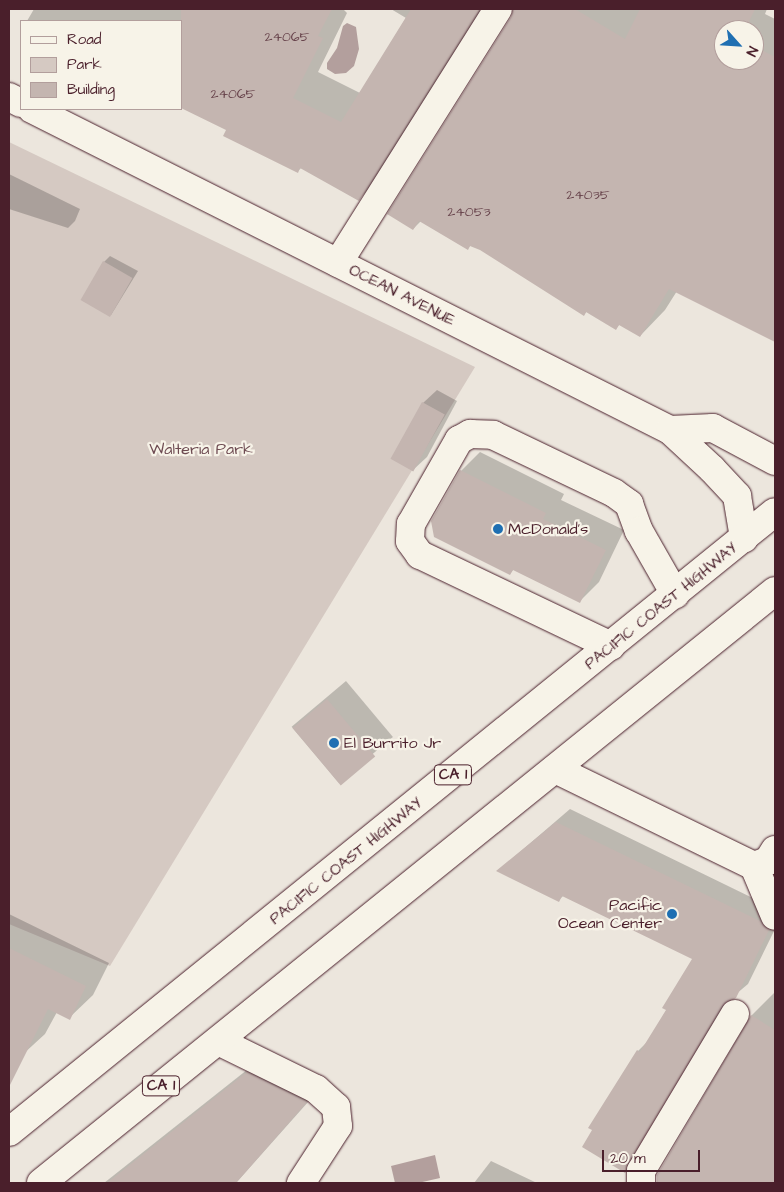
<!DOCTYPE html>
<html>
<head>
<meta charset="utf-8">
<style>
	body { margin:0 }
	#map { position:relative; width:784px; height:1192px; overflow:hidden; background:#ece6dd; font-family:"Architects Daughter",sans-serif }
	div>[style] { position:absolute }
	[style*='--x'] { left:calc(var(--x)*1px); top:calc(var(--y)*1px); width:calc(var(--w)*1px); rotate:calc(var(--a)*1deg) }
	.green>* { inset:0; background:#d5c9c2 }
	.water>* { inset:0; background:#b39f9d }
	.shadow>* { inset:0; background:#0003; transform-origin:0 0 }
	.building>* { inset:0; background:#c4b5b0; transform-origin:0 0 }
	.roads { filter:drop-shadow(0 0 1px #4a1f2b) drop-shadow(0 0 1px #4a1f2b) }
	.minor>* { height:28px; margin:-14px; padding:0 14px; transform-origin:14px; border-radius:14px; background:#f7f3e8 }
	.highway>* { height:28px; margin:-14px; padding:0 14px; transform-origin:14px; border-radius:14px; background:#f7f3e8 }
	.dots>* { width:14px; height:14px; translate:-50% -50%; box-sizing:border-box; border:2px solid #f7f3e8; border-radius:50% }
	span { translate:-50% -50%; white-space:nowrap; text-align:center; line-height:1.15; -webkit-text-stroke:4.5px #f7f3e8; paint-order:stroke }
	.number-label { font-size:14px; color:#68444c }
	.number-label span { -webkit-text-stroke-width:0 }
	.shield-label span { padding:1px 4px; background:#f7f3e8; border:1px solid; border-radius:4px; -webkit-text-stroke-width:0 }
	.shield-label { font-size:15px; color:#4a1f2b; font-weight:700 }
	.street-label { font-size:16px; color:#4a1f2b }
	.park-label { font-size:16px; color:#6d4a51 }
	.poi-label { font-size:16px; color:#4a1f2b }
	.left { translate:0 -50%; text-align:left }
	.right { translate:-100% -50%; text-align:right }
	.frame { position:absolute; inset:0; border:10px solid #4a1f2b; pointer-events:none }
	.legend { position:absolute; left:20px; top:20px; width:162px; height:90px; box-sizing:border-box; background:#f7f3e8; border:1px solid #b29e9c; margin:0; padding:6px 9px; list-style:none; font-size:15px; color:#4a1f2b }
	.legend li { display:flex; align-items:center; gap:10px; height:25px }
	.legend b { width:25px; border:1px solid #b29e9c }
	.north { position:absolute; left:714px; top:20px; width:50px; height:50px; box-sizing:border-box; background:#f7f3e8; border:1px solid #b29e9c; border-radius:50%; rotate:116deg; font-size:14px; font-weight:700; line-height:20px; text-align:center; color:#4a1f2b }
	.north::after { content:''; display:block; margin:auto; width:18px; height:22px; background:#1f6fb2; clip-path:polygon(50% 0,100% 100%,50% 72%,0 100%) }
	.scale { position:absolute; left:602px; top:1150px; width:98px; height:22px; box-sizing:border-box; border:2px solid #4a1f2b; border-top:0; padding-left:6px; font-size:15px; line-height:18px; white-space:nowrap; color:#4a1f2b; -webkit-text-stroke:4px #f7f3e8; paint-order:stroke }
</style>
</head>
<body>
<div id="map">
	<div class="green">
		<i style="clip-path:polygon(9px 142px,475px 367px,110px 966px,9px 924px)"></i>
	</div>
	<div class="water">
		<i style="clip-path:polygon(347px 23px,356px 27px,359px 49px,354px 66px,346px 73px,335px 74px,327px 69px,327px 63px,337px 48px,343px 26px)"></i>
		<i style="clip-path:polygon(435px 1155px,440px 1178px,418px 1183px,395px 1183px,391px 1166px)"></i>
	</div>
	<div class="shadow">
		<i style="clip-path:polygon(34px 9px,343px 9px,347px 13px,318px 72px,360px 93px,406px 18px,391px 9px,488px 9px,384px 174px,358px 200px,302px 167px,297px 172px,228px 129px,181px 21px,27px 21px)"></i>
		<i style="clip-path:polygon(evenodd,513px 9px,767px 9px,765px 14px,775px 19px,775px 335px,770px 338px,677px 291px,665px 310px,640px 336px,620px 324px,616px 328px,587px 311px,584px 315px,481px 249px,471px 245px,468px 248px,421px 221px,413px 229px,512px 18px,513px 9px,724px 30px,754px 30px,754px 60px,724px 60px,724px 30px)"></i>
		<i style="clip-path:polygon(9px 174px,80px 209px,75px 221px,68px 228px,9px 209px)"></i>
		<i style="clip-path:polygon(110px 256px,138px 271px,111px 315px,104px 262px)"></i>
		<i style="clip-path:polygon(437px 390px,457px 401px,427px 457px,413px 470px,423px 403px)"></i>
		<i style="clip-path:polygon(480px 452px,564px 494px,561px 500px,624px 530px,599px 582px,580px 601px,514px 569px,510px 573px,461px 471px)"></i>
		<i style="left:346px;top:681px;width:73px;height:71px;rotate:50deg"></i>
		<i style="clip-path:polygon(570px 809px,773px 908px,775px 929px,748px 984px,729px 1000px,638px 1158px,624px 1171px,594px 1130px,638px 1051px,650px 1039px,667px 1009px,694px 959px,564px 895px,559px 900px,499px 870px)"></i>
		<i style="clip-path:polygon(9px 914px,109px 963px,93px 995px,69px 1018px,57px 1012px,45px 1034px,9px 1067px)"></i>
		<i style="clip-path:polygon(774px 993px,775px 1183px,658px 1183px,658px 1176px,752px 1015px)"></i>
		<i style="clip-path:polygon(267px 1054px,325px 1083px,236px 1183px,104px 1183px)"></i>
		<i style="clip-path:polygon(491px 1161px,537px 1183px,474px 1183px)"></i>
	</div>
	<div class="building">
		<i style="clip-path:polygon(181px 9px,332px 9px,318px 36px,323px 38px,293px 98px,341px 122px,411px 9px,480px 9px,359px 201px,300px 168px,298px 173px,223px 136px,226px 130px,181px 108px)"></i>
		<i style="clip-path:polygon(513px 9px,575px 9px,625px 39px,640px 9px,755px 9px,745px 30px,724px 30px,724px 60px,754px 60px,754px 46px,775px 57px,775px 342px,669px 289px,640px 337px,619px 325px,616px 330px,586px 312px,584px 316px,480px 250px,470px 246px,468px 250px,419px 221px,413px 230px,387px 214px,511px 17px)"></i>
		<i style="left:103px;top:261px;width:34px;height:45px;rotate:30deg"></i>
		<i style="left:422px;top:402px;width:26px;height:65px;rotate:29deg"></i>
		<i style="clip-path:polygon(460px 470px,546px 513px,543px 519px,606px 550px,580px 603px,513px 570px,510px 575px,434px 537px,431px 521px)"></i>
		<i style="left:327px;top:699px;width:75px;height:45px;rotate:50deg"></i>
		<i style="clip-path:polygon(556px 822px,760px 921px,769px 930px,736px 998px,722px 1006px,625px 1173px,582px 1147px,592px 1130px,588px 1128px,637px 1050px,640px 1052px,666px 1010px,662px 1008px,692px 959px,562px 896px,559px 902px,496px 871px)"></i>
		<i style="clip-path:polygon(9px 948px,86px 986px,70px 1020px,48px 1009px,9px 1087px)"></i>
		<i style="clip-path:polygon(751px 1015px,775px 1030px,775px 1183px,657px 1183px,657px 1175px)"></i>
		<i style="clip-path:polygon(247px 1072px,307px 1102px,236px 1183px,107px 1183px)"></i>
	</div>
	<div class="roads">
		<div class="minor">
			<i style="--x:9;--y:97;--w:13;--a:27"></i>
			<i style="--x:32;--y:109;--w:714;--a:26.71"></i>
			<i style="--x:670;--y:430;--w:43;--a:-2.7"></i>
			<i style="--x:713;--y:428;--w:70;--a:28"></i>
			<i style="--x:338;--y:263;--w:300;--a:-57.8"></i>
			<i style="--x:670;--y:430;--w:57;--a:42.9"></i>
			<i style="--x:712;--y:469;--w:37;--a:47"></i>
			<i style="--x:737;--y:496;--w:43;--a:80.5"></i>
			<i style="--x:611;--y:646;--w:212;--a:-154.5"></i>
			<i style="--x:420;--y:555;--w:17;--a:-126"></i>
			<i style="--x:410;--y:541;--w:17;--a:-87"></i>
			<i style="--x:411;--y:524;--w:97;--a:-60.3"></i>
			<i style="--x:459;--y:440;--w:13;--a:-29"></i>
			<i style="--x:470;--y:434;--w:23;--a:2"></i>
			<i style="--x:493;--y:435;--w:134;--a:25.6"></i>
			<i style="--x:614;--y:493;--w:19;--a:36"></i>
			<i style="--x:629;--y:504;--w:29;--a:70"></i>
			<i style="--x:639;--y:531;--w:73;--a:60.3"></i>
			<i style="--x:555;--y:769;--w:221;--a:26"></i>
			<i style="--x:754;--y:866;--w:15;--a:-20"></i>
			<i style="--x:768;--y:861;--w:13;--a:-58"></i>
			<i style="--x:754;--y:866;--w:54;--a:67.2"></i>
			<i style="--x:218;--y:1041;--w:109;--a:26.1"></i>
			<i style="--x:316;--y:1089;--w:27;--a:42"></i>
			<i style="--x:336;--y:1107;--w:19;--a:84"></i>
			<i style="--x:338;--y:1126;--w:68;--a:123"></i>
			<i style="--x:641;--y:1183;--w:12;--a:-90"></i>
			<i style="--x:641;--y:1171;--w:183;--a:-59.1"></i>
		</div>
		<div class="highway">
			<i style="--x:9;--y:1132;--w:985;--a:-38.99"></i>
			<i style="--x:41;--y:1183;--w:943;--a:-38.89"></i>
		</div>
	</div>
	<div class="dots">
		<i style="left:498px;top:529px;background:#1f6fb2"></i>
		<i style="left:334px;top:743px;background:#1f6fb2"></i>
		<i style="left:672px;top:914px;background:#1f6fb2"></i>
	</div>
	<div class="number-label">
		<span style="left:287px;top:37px">24065</span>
		<span style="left:233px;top:94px">24065</span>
		<span style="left:588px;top:195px">24035</span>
		<span style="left:469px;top:212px">24053</span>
	</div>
	<div class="shield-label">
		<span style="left:453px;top:775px">CA 1</span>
		<span style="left:161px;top:1086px">CA 1</span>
	</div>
	<div class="street-label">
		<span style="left:402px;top:295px;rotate:27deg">OCEAN AVENUE</span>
		<span style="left:661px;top:606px;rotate:-39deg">PACIFIC COAST HIGHWAY</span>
		<span style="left:346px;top:861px;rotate:-39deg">PACIFIC COAST HIGHWAY</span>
	</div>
	<div class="park-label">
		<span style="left:201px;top:449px">Walteria Park</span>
	</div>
	<div class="poi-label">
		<span class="left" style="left:508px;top:529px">McDonald's</span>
		<span class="left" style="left:344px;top:743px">El Burrito Jr</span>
		<span class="right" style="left:662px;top:914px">Pacific<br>Ocean Center</span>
	</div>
	<div class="frame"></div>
	<ul class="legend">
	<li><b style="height:6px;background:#f7f3e8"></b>Road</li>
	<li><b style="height:14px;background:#d5c9c2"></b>Park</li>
	<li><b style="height:14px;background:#c4b5b0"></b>Building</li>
	</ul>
	<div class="north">N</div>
	<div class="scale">20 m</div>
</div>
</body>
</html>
